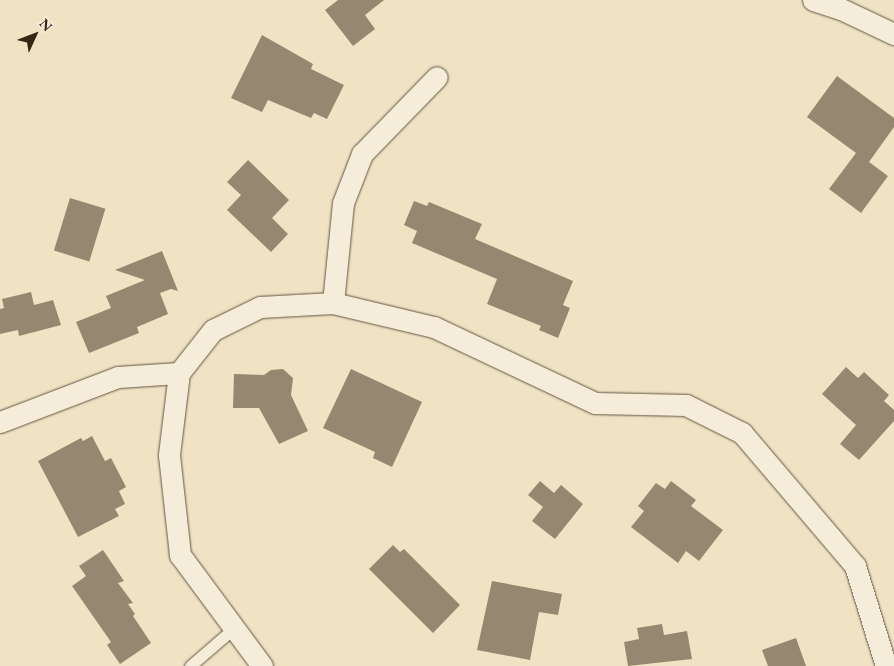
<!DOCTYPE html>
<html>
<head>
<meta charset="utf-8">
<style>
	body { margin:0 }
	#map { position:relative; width:894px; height:666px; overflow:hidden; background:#efe3c4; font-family:"EB Garamond",serif }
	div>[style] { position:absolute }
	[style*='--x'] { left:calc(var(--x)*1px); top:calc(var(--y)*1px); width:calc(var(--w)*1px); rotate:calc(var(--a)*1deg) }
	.building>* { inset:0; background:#968870; transform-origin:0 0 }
	.roads { filter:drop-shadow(0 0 1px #645542) drop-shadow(0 0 1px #645542) }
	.lane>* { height:11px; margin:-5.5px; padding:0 5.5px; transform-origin:5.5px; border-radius:5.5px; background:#f5edd9 }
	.street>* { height:21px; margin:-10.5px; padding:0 10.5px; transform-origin:10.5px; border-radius:10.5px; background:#f5edd9 }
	span { translate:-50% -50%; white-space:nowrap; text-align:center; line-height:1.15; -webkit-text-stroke:4px #f5edd9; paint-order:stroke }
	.north { position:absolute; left:10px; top:10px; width:50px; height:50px; -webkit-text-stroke:4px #f5edd9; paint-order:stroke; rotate:47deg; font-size:14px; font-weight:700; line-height:20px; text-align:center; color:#362616 }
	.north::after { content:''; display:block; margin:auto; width:18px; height:22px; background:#362616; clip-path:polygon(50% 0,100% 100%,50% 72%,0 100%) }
</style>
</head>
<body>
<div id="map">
	<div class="building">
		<i style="clip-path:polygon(338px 0,384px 0,365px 15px,375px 29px,353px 46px,325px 10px)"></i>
		<i style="clip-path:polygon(262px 35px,313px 64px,311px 69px,344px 85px,327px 119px,314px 113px,311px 118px,268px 100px,262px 112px,231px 98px)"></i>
		<i style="clip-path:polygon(837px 76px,894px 118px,894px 127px,869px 162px,888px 176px,861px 213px,829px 189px,856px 153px,807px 117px)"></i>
		<i style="clip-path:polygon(248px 160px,289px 200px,272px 218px,288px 234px,271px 252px,227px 210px,241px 195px,227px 182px)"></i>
		<i style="left:70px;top:198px;width:37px;height:55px;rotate:17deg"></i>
		<i style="clip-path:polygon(414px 201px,427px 206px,429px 202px,482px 224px,475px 239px,573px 281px,563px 305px,570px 308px,558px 338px,539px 330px,541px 326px,487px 304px,497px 279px,412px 243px,417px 231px,404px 225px)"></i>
		<i style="clip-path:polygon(162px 251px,178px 291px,171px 289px,160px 293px,168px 314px,137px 327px,139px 333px,89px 353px,76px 322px,111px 308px,106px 296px,145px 280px,115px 270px)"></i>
		<i style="clip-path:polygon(31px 292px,34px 305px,53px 300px,61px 325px,19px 336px,18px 330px,0 334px,0 309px,4px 308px,2px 299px)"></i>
		<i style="clip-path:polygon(846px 367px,858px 378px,864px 372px,889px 395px,884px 401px,894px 410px,894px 421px,859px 460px,840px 444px,856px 425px,822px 394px)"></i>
		<i style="clip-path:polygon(283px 369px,293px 378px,291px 395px,308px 431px,279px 444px,259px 408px,233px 408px,234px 374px,264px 375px,271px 370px)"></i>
		<i style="clip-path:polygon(351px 369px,422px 402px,392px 467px,373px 458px,375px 452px,323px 428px)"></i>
		<i style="clip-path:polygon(92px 436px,105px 461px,111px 458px,126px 487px,119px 491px,125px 504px,115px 509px,119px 516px,78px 537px,38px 461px,81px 438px,83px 441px)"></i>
		<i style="clip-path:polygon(540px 481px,554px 493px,561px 485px,583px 504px,555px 539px,532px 521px,543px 507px,528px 495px)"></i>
		<i style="clip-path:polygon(671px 481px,696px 500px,691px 506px,723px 530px,699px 561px,686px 551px,678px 563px,631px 527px,644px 511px,638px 506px,656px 483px,665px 489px)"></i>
		<i style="clip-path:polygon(393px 545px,400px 552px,404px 549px,460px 605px,433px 633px,369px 569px)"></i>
		<i style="clip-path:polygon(103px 550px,124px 581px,118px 583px,133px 603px,128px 604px,135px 614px,133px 616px,151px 643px,120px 664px,107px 645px,111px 642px,72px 586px,86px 576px,79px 566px)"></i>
		<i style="clip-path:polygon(492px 581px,562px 594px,558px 615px,539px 612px,530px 660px,477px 650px)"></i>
		<i style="clip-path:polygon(662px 624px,664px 635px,687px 631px,692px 659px,628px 666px,624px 642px,639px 639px,637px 628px)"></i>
		<i style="clip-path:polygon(796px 638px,806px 666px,768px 666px,762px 650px)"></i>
	</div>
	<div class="roads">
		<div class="lane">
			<i style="--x:190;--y:666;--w:58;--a:-40.8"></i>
		</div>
		<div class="street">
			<i style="--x:813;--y:0;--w:29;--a:18"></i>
			<i style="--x:841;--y:9;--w:59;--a:25.3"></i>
			<i style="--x:333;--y:303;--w:100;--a:-84.3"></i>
			<i style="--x:343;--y:203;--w:53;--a:-68.8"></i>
			<i style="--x:362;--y:154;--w:107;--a:-45.8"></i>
			<i style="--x:179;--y:373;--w:55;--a:-51.7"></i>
			<i style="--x:213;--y:330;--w:52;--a:-26.1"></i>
			<i style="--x:260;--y:307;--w:73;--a:-3.1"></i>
			<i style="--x:333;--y:303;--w:104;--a:13.4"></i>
			<i style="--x:434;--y:327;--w:178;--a:25.3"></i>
			<i style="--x:595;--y:403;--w:91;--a:1.3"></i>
			<i style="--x:686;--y:405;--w:63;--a:26.6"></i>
			<i style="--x:742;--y:433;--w:175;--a:49.6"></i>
			<i style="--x:855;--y:566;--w:105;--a:72.8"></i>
			<i style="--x:179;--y:373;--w:83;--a:97"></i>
			<i style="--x:169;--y:455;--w:101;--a:83.7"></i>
			<i style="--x:180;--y:555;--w:138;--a:53.5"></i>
			<i style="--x:0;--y:422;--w:126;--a:-20.9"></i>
			<i style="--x:118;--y:377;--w:61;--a:-3.8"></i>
		</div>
	</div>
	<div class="north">N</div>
</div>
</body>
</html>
